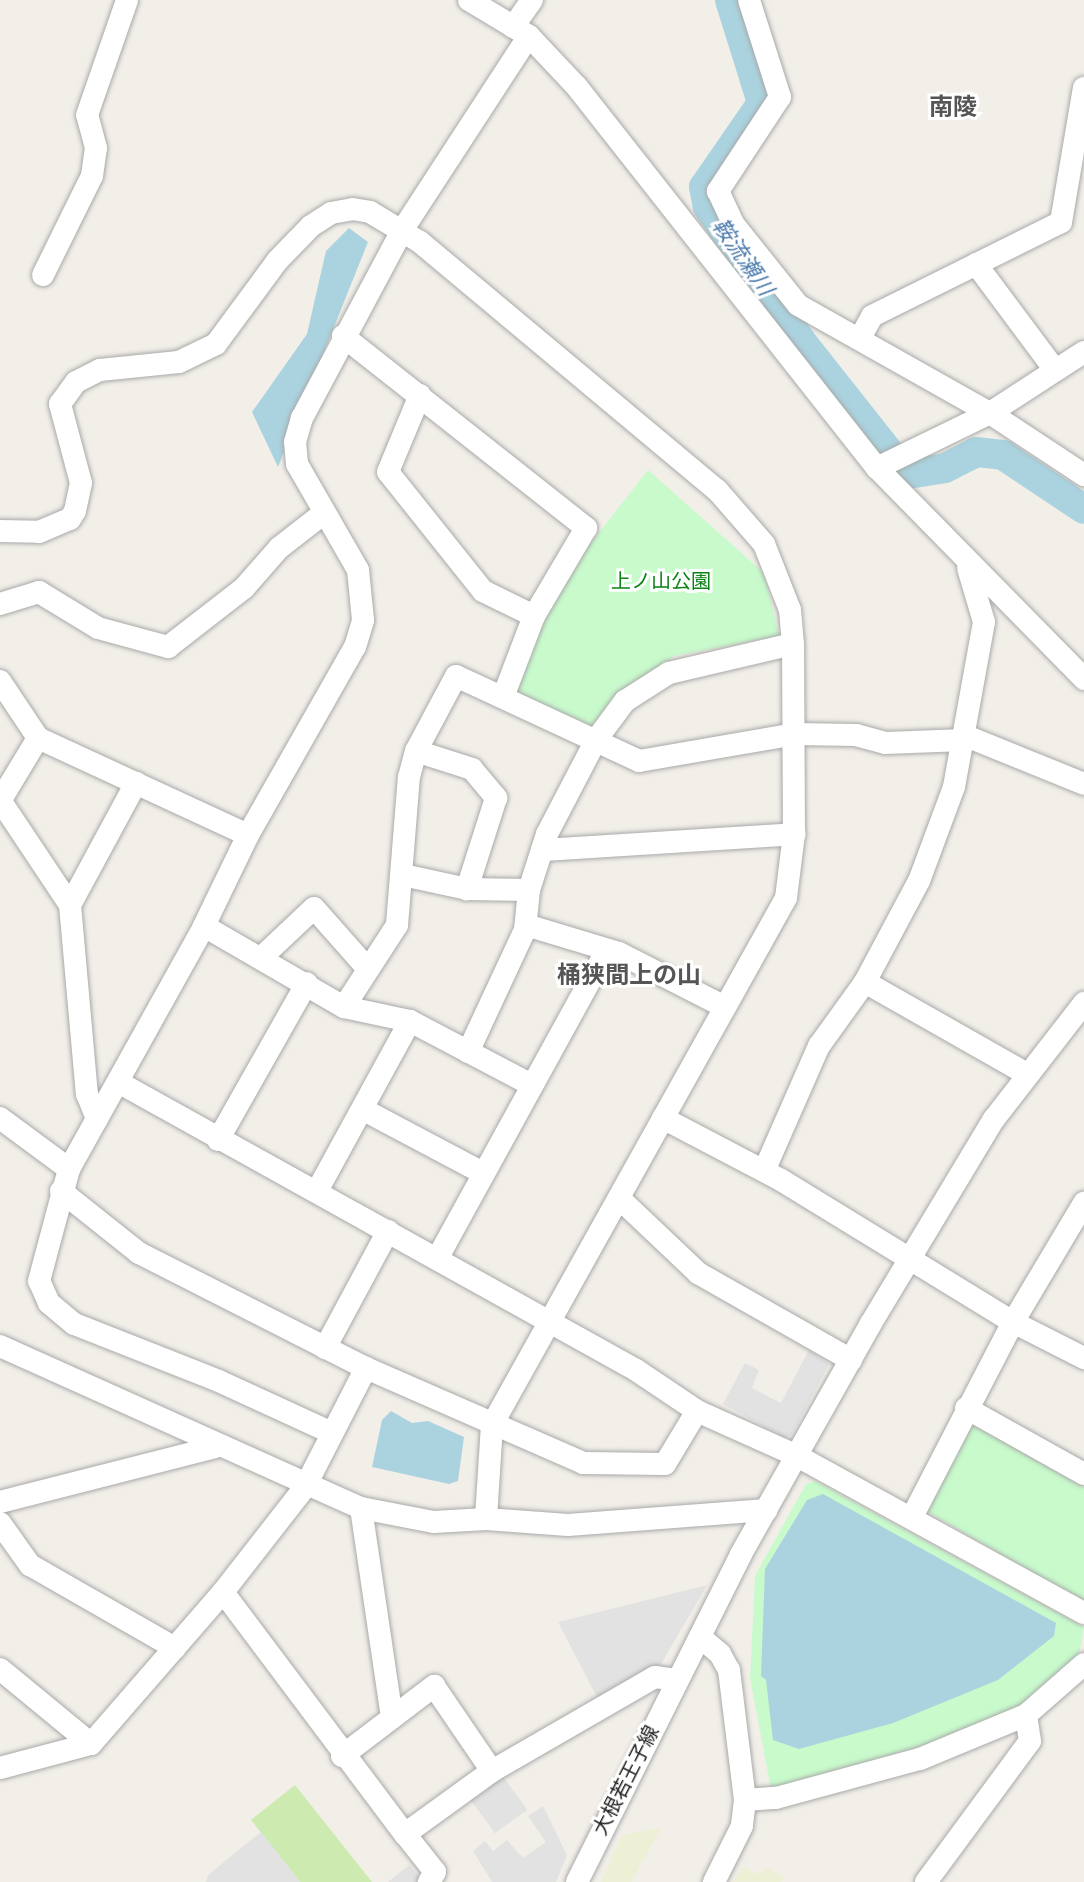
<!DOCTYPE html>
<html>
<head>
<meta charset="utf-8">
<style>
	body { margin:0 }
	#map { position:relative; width:1084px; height:1882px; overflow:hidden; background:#f2efe9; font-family:Quicksand,"Noto Sans JP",sans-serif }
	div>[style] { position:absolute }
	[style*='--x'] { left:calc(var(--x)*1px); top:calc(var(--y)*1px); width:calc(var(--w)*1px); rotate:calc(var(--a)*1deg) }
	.farmland>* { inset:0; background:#eef0d5 }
	.grass>* { inset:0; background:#cdebb0 }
	.park>* { inset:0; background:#c8facc }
	.parking>* { inset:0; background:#e2e2e2; transform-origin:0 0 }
	.water>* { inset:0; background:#aad3df }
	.river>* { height:30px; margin:-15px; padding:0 15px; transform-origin:15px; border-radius:15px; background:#aad3df }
	.roads { filter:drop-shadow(0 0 2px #a9a9a9) drop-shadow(0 0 2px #a9a9a9) }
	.minor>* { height:22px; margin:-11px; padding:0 11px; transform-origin:11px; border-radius:11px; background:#fff }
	span { translate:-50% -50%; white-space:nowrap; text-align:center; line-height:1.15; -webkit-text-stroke:6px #fff; paint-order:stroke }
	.park-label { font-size:20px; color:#0c8416 }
	.street-label { font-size:20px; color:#222 }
	.water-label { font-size:22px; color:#4a7aab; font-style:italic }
	.quarter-label { font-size:24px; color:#555; font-weight:700 }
</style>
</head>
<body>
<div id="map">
	<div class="farmland">
		<i style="clip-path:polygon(661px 1828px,631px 1882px,601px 1882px,622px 1835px)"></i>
		<i style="clip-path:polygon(743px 1866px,757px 1874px,769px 1868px,784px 1877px,781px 1882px,733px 1882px)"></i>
	</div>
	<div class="grass">
		<i style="clip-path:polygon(295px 1785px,372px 1882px,300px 1882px,251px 1820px)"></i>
	</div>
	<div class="park">
		<i style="clip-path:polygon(648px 470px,764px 573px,779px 636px,674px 656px,590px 726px,503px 697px,534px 616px)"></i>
		<i style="clip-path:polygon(970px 1423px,1084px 1487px,1084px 1602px,923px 1509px)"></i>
		<i style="clip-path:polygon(815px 1481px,1084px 1627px,1078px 1660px,1020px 1710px,926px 1747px,771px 1789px,750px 1678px,755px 1576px,806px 1484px)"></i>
	</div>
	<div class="parking">
		<i style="clip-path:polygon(809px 1350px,829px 1364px,792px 1435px,785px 1438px,723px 1404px,745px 1363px,759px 1370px,752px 1388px,781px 1403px)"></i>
		<i style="clip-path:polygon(707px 1585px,660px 1666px,598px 1699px,558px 1622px)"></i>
		<i style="left:502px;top:1775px;width:43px;height:40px;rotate:54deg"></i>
		<i style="clip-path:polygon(543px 1806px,567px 1855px,556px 1882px,492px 1882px,473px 1851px,485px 1841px,493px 1851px,507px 1840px,523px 1858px,546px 1842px,528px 1816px)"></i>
		<i style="clip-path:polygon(261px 1832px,300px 1882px,206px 1882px,208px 1875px)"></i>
		<i style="clip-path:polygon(409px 1865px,423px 1882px,388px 1882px)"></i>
	</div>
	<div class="water">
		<i style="clip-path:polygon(349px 228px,368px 242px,278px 467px,252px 412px,307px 334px,326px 251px)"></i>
		<i style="clip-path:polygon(391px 1411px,412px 1423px,428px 1421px,464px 1437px,458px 1481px,449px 1484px,372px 1467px,382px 1420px)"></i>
		<i style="clip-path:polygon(823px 1494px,1056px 1623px,1054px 1636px,998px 1680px,893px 1723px,799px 1749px,773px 1740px,766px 1680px,761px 1676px,765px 1569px,807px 1500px)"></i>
	</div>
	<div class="river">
		<i style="--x:730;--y:0;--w:108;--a:72.7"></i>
		<i style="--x:762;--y:103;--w:102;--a:124.6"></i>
		<i style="--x:704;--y:187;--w:20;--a:79"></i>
		<i style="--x:708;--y:207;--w:163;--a:55.2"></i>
		<i style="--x:801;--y:341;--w:140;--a:51.7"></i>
		<i style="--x:908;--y:474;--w:37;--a:-9"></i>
		<i style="--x:945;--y:468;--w:35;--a:-27"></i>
		<i style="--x:976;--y:452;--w:27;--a:6"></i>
		<i style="--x:1003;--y:455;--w:97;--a:33.7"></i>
	</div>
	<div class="roads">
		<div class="minor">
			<i style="--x:469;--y:0;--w:70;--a:31"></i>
			<i style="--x:529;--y:36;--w:70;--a:46.7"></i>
			<i style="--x:577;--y:87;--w:485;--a:51.8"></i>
			<i style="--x:877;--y:468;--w:296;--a:45.5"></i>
			<i style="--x:749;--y:0;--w:102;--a:72.3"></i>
			<i style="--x:780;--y:97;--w:113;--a:123.4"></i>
			<i style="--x:718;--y:191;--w:38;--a:65"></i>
			<i style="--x:734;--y:225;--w:102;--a:51.3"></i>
			<i style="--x:798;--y:305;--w:220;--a:29.4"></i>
			<i style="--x:990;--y:413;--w:113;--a:33.4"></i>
			<i style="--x:513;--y:27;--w:33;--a:-55"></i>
			<i style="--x:976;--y:264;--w:132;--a:53.3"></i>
			<i style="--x:43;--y:275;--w:110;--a:-63.7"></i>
			<i style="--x:92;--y:176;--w:28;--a:-82"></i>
			<i style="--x:96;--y:148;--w:34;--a:-105"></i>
			<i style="--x:87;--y:115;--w:122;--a:-70.8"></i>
			<i style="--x:343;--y:336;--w:310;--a:38.3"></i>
			<i style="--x:586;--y:528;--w:102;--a:120.6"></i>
			<i style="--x:534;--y:616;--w:87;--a:110.9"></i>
			<i style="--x:860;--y:338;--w:25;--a:-61"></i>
			<i style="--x:872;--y:316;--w:211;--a:-26.4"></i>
			<i style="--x:1061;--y:222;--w:136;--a:-80.3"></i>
			<i style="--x:420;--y:395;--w:83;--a:112.6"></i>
			<i style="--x:388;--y:472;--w:152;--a:51.4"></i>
			<i style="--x:483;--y:591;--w:57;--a:26.1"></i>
			<i style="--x:877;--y:468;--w:126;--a:-26"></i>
			<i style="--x:990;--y:413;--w:112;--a:-33"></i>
			<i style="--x:0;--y:531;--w:39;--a:1"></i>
			<i style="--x:39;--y:532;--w:34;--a:-23"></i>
			<i style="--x:70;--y:519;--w:9;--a:-58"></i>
			<i style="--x:75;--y:511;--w:29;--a:-78"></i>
			<i style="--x:81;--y:483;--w:82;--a:-104.9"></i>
			<i style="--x:60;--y:404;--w:27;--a:-54"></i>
			<i style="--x:76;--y:382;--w:27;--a:-27"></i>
			<i style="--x:100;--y:370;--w:79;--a:-5.8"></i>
			<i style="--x:179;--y:362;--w:41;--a:-25.9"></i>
			<i style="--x:216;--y:344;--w:104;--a:-53.6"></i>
			<i style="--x:278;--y:260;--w:47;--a:-45.9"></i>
			<i style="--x:311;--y:226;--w:24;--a:-33"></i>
			<i style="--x:331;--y:213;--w:22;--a:-10"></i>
			<i style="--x:353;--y:209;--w:17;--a:10"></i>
			<i style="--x:370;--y:212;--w:58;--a:31"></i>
			<i style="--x:420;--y:242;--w:387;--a:39.9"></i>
			<i style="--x:717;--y:490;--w:72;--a:49"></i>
			<i style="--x:764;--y:544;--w:71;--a:68.5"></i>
			<i style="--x:790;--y:610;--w:34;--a:85"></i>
			<i style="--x:793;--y:644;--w:190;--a:89.7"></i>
			<i style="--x:794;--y:834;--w:64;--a:97.1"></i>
			<i style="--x:786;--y:898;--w:603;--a:119.16"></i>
			<i style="--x:492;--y:1425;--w:94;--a:93.7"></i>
			<i style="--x:0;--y:604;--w:41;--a:-17.1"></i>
			<i style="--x:39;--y:592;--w:69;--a:31.4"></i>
			<i style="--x:98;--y:628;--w:73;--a:15.2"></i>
			<i style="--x:168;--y:647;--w:96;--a:-37.8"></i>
			<i style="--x:244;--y:588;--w:53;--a:-48.8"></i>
			<i style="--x:279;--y:548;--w:57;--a:-37.9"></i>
			<i style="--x:0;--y:681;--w:69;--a:56.3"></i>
			<i style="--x:38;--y:738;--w:231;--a:24.8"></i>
			<i style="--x:966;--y:736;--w:127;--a:22.1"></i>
			<i style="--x:416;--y:751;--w:59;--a:17.8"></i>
			<i style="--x:472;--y:769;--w:38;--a:50"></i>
			<i style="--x:496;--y:798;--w:96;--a:107.7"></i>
			<i style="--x:0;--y:800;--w:126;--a:56.3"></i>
			<i style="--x:70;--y:905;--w:190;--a:84.9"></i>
			<i style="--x:87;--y:1094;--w:27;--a:68"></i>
			<i style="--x:0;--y:801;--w:74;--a:-58.9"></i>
			<i style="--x:543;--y:850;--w:252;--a:-3.6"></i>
			<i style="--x:403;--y:875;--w:66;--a:12.3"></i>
			<i style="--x:467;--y:889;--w:62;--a:0.9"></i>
			<i style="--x:70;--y:905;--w:139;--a:-61.6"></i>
			<i style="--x:526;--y:925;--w:97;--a:16.8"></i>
			<i style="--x:619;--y:953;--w:117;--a:27"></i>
			<i style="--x:204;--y:926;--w:162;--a:30.1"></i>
			<i style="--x:344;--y:1007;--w:67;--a:12"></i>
			<i style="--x:410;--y:1021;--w:138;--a:27.7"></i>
			<i style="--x:262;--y:957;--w:71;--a:-43.3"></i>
			<i style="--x:314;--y:908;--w:80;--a:48.5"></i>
			<i style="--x:865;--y:982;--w:184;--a:29.6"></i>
			<i style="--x:344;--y:1007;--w:98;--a:-57.1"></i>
			<i style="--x:397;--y:925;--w:148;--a:-85.4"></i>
			<i style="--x:409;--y:777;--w:27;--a:-75"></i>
			<i style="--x:416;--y:751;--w:85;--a:-61.9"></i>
			<i style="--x:456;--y:676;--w:202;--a:24.9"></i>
			<i style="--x:639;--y:761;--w:158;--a:-9.8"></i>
			<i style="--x:795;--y:734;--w:61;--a:0.9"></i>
			<i style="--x:856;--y:735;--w:30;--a:15"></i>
			<i style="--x:885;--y:743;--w:80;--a:-2.1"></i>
			<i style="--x:468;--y:1052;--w:135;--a:-65"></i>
			<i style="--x:525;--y:930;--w:40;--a:-84.3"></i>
			<i style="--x:529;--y:890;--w:59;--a:-72.2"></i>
			<i style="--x:547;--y:834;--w:106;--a:-62.5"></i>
			<i style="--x:596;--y:740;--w:49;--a:-53.4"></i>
			<i style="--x:625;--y:701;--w:52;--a:-32.5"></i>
			<i style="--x:669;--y:673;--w:127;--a:-13.2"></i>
			<i style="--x:118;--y:1082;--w:593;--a:29.07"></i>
			<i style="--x:636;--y:1370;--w:73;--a:33.9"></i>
			<i style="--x:697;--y:1411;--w:110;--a:24.2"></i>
			<i style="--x:797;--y:1456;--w:327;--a:28.7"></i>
			<i style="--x:364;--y:1110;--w:135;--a:27.9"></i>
			<i style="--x:0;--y:1118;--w:86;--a:36.5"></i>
			<i style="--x:663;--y:1118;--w:133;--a:27.7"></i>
			<i style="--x:781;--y:1180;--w:272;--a:31.5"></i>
			<i style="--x:1013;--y:1322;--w:80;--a:26.9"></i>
			<i style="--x:218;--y:1140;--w:180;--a:-60.5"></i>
			<i style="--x:764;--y:1171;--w:137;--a:-66.3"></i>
			<i style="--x:819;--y:1046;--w:79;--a:-54.3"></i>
			<i style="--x:865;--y:982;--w:115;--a:-61.9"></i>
			<i style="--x:919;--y:881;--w:100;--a:-69.6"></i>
			<i style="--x:954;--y:787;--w:168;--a:-79.7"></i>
			<i style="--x:984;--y:622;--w:56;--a:-106.5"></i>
			<i style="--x:61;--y:1191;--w:100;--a:38.5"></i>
			<i style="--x:139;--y:1253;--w:254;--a:26.9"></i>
			<i style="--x:366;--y:1368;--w:237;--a:23.6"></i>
			<i style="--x:583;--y:1463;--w:82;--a:0.7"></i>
			<i style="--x:665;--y:1464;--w:62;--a:-58.9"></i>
			<i style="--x:317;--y:1191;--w:194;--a:-61.3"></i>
			<i style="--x:619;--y:1198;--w:109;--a:43.5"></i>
			<i style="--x:698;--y:1273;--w:176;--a:29.6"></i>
			<i style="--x:437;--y:1259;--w:351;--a:-61.2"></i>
			<i style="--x:0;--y:1346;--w:396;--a:24.2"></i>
			<i style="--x:361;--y:1508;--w:74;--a:10.9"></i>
			<i style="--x:434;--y:1522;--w:52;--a:-3.3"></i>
			<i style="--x:486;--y:1519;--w:82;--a:4.2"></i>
			<i style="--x:568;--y:1525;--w:199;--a:-4.3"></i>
			<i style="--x:325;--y:1348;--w:133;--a:-61.7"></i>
			<i style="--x:966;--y:1408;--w:135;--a:29.2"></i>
			<i style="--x:332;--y:1433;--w:124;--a:-155.3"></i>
			<i style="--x:219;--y:1381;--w:156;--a:-158.5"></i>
			<i style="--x:74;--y:1324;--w:33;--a:-140"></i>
			<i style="--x:49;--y:1303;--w:24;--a:-114"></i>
			<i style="--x:39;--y:1281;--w:116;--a:-75"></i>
			<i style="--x:69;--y:1169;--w:278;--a:-60.9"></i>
			<i style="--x:204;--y:926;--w:101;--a:-64.2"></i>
			<i style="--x:248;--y:835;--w:216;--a:-60.4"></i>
			<i style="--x:355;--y:647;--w:28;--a:-73"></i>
			<i style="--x:363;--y:620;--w:50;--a:-95.7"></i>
			<i style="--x:358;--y:570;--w:122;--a:-119.9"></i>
			<i style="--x:297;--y:464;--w:22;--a:-95"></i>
			<i style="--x:295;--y:442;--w:25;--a:-74"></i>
			<i style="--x:302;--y:418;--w:214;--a:-61.9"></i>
			<i style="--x:403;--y:229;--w:230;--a:-56.9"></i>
			<i style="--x:0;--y:1502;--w:222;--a:-14.3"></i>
			<i style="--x:361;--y:1508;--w:212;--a:81.6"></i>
			<i style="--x:912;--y:1517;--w:220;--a:-62.6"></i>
			<i style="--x:1013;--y:1322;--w:139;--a:-59.2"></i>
			<i style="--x:0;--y:1523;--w:52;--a:54.5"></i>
			<i style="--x:30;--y:1565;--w:167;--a:29.8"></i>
			<i style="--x:223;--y:1592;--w:303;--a:53.1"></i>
			<i style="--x:405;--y:1834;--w:107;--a:-35.9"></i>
			<i style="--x:492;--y:1771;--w:188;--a:-30"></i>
			<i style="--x:655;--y:1677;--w:21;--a:8"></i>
			<i style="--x:700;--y:1637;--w:26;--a:40"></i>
			<i style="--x:720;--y:1654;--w:18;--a:61"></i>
			<i style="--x:729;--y:1670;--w:131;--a:83"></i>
			<i style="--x:745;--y:1800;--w:26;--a:97"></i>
			<i style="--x:742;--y:1826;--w:63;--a:116.6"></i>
			<i style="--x:0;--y:1669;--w:118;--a:39.5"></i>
			<i style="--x:342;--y:1756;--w:116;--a:-37.3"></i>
			<i style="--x:434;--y:1686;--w:103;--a:55.7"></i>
			<i style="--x:0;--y:1768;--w:94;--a:-14.8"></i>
			<i style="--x:91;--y:1744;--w:201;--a:-49"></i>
			<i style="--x:223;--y:1592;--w:133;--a:-52"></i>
			<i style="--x:305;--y:1487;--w:134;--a:-62.9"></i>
			<i style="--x:745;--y:1800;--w:31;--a:-4"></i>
			<i style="--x:776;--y:1798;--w:149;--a:-15.2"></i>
			<i style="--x:920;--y:1759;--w:115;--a:-22.5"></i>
			<i style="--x:1026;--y:1715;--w:77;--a:-41.3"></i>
			<i style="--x:405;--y:1834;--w:48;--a:51.7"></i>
			<i style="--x:435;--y:1872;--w:12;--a:121"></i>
			<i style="--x:577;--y:1882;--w:367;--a:-63.4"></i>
			<i style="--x:741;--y:1554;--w:263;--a:-60.6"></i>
			<i style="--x:870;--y:1325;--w:240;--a:-59"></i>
			<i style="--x:994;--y:1119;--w:147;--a:-52.2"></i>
			<i style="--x:926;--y:1882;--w:175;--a:-53.6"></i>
			<i style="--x:1030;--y:1741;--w:26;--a:-99"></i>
		</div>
	</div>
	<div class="park-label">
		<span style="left:661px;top:580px">上ノ山公園</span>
	</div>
	<div class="street-label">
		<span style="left:625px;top:1780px;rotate:-63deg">大根若王子線</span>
	</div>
	<div class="water-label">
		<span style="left:743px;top:257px;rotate:55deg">鞍流瀬川</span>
	</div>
	<div class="quarter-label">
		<span style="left:953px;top:107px">南陵</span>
		<span style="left:629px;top:975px">桶狭間上の山</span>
	</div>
</div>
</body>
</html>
